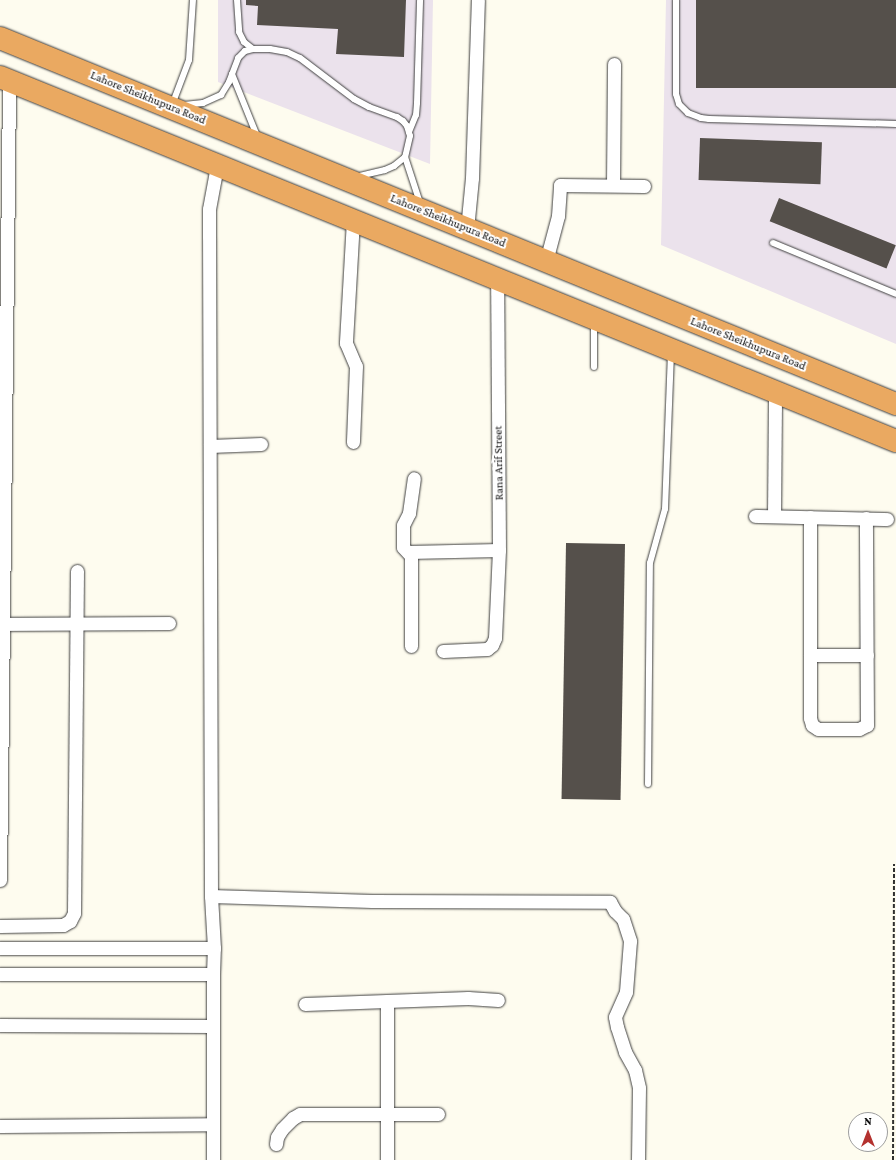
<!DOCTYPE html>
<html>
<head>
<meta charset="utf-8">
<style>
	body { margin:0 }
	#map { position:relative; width:896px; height:1160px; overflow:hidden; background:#fefcef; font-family:"Crimson Pro",serif }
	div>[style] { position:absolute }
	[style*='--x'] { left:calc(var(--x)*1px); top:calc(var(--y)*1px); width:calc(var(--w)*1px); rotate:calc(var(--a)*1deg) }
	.industrial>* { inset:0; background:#ebe2ec }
	.building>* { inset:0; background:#55504b; transform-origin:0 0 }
	.path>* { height:2px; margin-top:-1px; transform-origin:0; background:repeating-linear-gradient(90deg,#2f2f2f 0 4px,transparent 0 6px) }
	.roads { filter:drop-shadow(0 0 1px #404040) drop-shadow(0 0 1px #404040) }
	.lane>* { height:6px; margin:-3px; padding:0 3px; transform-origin:3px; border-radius:3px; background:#fff }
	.street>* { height:13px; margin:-6.5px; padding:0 6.5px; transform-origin:6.5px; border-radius:6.5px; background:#fff }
	.highway>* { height:22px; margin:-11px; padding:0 11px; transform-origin:11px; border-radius:11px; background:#eaa961 }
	span { translate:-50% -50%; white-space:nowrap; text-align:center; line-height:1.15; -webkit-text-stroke:4px #fff; paint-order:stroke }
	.street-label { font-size:12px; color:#0d0d0d }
	.north { position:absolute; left:848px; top:1112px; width:40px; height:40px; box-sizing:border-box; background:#fff; border:1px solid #9e9e9e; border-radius:50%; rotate:0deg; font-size:11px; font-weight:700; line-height:16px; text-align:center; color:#0d0d0d }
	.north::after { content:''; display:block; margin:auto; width:14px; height:18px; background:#b4322f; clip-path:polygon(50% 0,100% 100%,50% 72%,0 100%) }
</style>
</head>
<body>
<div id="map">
	<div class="industrial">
		<i style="clip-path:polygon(218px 0,433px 0,430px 164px,218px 82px)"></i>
		<i style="clip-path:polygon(666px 0,896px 0,896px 344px,661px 245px)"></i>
	</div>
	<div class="building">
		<i style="clip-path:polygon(246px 0,406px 0,404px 57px,336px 54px,338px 29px,257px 25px,258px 6px,246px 5px)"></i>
		<i style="left:696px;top:0;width:200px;height:88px"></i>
		<i style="left:700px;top:138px;width:122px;height:42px;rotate:2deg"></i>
		<i style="left:779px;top:198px;width:126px;height:25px;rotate:22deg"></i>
		<i style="left:625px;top:544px;width:256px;height:59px;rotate:91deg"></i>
	</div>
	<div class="path">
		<i style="--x:893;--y:1160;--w:296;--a:-89.8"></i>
	</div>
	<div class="roads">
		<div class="lane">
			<i style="--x:237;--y:0;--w:32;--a:86"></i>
			<i style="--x:239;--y:32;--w:11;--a:63"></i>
			<i style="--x:244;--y:42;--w:11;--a:38"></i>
			<i style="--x:676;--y:0;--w:94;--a:90"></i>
			<i style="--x:676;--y:94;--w:10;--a:73"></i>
			<i style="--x:679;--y:104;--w:13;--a:45"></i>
			<i style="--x:688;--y:113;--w:14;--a:21"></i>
			<i style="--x:701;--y:118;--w:8;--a:7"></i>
			<i style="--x:709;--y:119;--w:187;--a:1.5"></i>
			<i style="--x:232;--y:74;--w:67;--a:68"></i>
			<i style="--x:172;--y:105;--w:48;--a:-69.3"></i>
			<i style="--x:189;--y:60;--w:60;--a:-86.2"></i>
			<i style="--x:184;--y:105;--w:19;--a:-6"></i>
			<i style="--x:203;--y:103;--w:20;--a:-24"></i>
			<i style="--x:221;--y:95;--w:15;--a:-58"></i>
			<i style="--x:229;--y:82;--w:26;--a:-69"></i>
			<i style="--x:238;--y:58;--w:10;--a:-45"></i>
			<i style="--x:245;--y:51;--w:8;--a:-14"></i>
			<i style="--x:253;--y:49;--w:17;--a:0"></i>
			<i style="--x:270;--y:49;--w:17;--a:10"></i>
			<i style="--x:287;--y:52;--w:14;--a:25"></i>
			<i style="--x:300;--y:58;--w:68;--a:37.2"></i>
			<i style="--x:354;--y:99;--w:17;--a:28"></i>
			<i style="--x:369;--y:107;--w:30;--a:20"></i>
			<i style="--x:397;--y:117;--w:7;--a:34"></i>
			<i style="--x:403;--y:121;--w:6;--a:51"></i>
			<i style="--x:407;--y:126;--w:10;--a:73"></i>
			<i style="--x:410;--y:136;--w:22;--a:103"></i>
			<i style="--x:405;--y:157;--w:14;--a:141"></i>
			<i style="--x:394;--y:166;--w:10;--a:156"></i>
			<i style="--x:385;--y:170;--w:27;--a:167"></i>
			<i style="--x:409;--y:132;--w:18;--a:-68"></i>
			<i style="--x:416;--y:115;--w:12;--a:-85"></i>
			<i style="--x:417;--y:103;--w:103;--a:-88.3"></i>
			<i style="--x:405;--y:157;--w:48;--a:71.9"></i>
			<i style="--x:773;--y:243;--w:133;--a:22.5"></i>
			<i style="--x:594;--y:322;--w:45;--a:90"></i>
			<i style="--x:648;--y:784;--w:221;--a:-89.5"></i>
			<i style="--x:650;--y:563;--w:56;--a:-74.5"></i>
			<i style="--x:665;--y:509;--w:155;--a:-87.8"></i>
		</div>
		<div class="street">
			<i style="--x:613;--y:185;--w:121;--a:-89.5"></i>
			<i style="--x:353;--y:220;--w:123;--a:93.3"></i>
			<i style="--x:346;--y:343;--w:25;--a:67"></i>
			<i style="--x:356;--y:366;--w:76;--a:92.3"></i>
			<i style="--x:467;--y:229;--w:51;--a:-84.4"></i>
			<i style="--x:472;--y:178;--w:178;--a:-88.1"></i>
			<i style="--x:546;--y:261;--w:47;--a:-75.1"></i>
			<i style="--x:558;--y:216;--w:31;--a:-86"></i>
			<i style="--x:560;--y:185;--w:84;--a:0.7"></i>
			<i style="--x:210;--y:446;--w:51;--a:-2.2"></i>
			<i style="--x:755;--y:516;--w:132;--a:1.3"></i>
			<i style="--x:774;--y:516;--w:124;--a:-89.5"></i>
			<i style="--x:810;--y:517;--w:201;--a:90"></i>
			<i style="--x:810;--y:718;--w:7;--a:74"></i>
			<i style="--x:812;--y:725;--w:7;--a:34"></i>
			<i style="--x:818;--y:729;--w:41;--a:0"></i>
			<i style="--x:859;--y:729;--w:9;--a:-27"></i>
			<i style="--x:867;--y:725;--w:207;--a:-90.3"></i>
			<i style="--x:409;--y:552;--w:90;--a:-1.3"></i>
			<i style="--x:0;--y:624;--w:169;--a:-0.3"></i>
			<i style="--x:411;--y:646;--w:90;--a:-90"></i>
			<i style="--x:411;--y:556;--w:12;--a:-132"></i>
			<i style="--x:403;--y:547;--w:22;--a:-90"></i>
			<i style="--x:403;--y:525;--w:13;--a:-63"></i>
			<i style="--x:409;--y:513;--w:35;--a:-82"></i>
			<i style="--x:443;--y:651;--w:44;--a:-2.6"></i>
			<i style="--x:487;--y:649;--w:6;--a:-39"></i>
			<i style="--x:492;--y:645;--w:8;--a:-67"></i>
			<i style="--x:495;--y:638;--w:88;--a:-87.4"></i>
			<i style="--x:499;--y:550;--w:270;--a:-90.4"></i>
			<i style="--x:810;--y:655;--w:57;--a:0"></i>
			<i style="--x:0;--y:880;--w:799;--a:-89.35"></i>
			<i style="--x:211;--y:896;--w:161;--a:1.8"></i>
			<i style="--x:372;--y:901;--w:238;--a:0.2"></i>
			<i style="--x:610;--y:902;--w:10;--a:61"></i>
			<i style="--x:615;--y:911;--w:11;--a:45"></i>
			<i style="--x:623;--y:919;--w:23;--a:72"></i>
			<i style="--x:630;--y:941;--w:51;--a:94.5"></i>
			<i style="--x:626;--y:992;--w:27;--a:114"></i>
			<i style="--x:615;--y:1017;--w:10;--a:79"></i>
			<i style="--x:617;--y:1027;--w:26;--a:72"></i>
			<i style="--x:625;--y:1052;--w:21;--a:61"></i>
			<i style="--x:635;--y:1070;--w:18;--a:77"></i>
			<i style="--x:639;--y:1088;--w:72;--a:90.8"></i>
			<i style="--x:0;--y:926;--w:63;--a:-0.9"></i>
			<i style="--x:63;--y:925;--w:8;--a:-30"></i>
			<i style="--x:70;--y:921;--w:9;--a:-63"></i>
			<i style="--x:74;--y:913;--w:342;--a:-89.5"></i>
			<i style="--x:0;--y:948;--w:214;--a:0"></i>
			<i style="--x:0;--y:974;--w:213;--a:0"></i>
			<i style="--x:305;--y:1004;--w:163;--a:-2.1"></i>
			<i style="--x:468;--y:998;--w:30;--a:4"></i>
			<i style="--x:0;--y:1025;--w:213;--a:0.3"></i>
			<i style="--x:0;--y:1126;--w:213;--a:-0.5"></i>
			<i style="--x:276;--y:1144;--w:7;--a:-82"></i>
			<i style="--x:277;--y:1137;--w:9;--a:-58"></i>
			<i style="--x:282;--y:1129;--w:16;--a:-45"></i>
			<i style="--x:293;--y:1118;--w:8;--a:-30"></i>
			<i style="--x:300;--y:1114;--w:138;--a:0"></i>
			<i style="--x:213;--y:1160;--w:186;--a:-90"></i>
			<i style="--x:213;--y:974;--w:26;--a:-88"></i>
			<i style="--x:214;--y:948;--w:52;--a:-93.3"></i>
			<i style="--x:211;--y:896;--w:659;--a:-90.17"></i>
			<i style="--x:209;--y:237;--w:28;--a:-90"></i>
			<i style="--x:209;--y:209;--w:44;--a:-79.5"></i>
			<i style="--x:387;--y:1160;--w:159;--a:-90"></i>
		</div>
		<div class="highway">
			<i style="--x:0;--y:38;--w:968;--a:22.22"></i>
			<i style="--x:0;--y:77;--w:967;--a:22.11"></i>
		</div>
	</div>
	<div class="street-label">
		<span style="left:148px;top:98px;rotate:22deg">Lahore Sheikhupura Road</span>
		<span style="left:448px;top:221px;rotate:22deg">Lahore Sheikhupura Road</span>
		<span style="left:748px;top:344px;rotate:22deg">Lahore Sheikhupura Road</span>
		<span style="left:499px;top:463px;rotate:-91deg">Rana Arif Street</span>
	</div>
	<div class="north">N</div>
</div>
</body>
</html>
